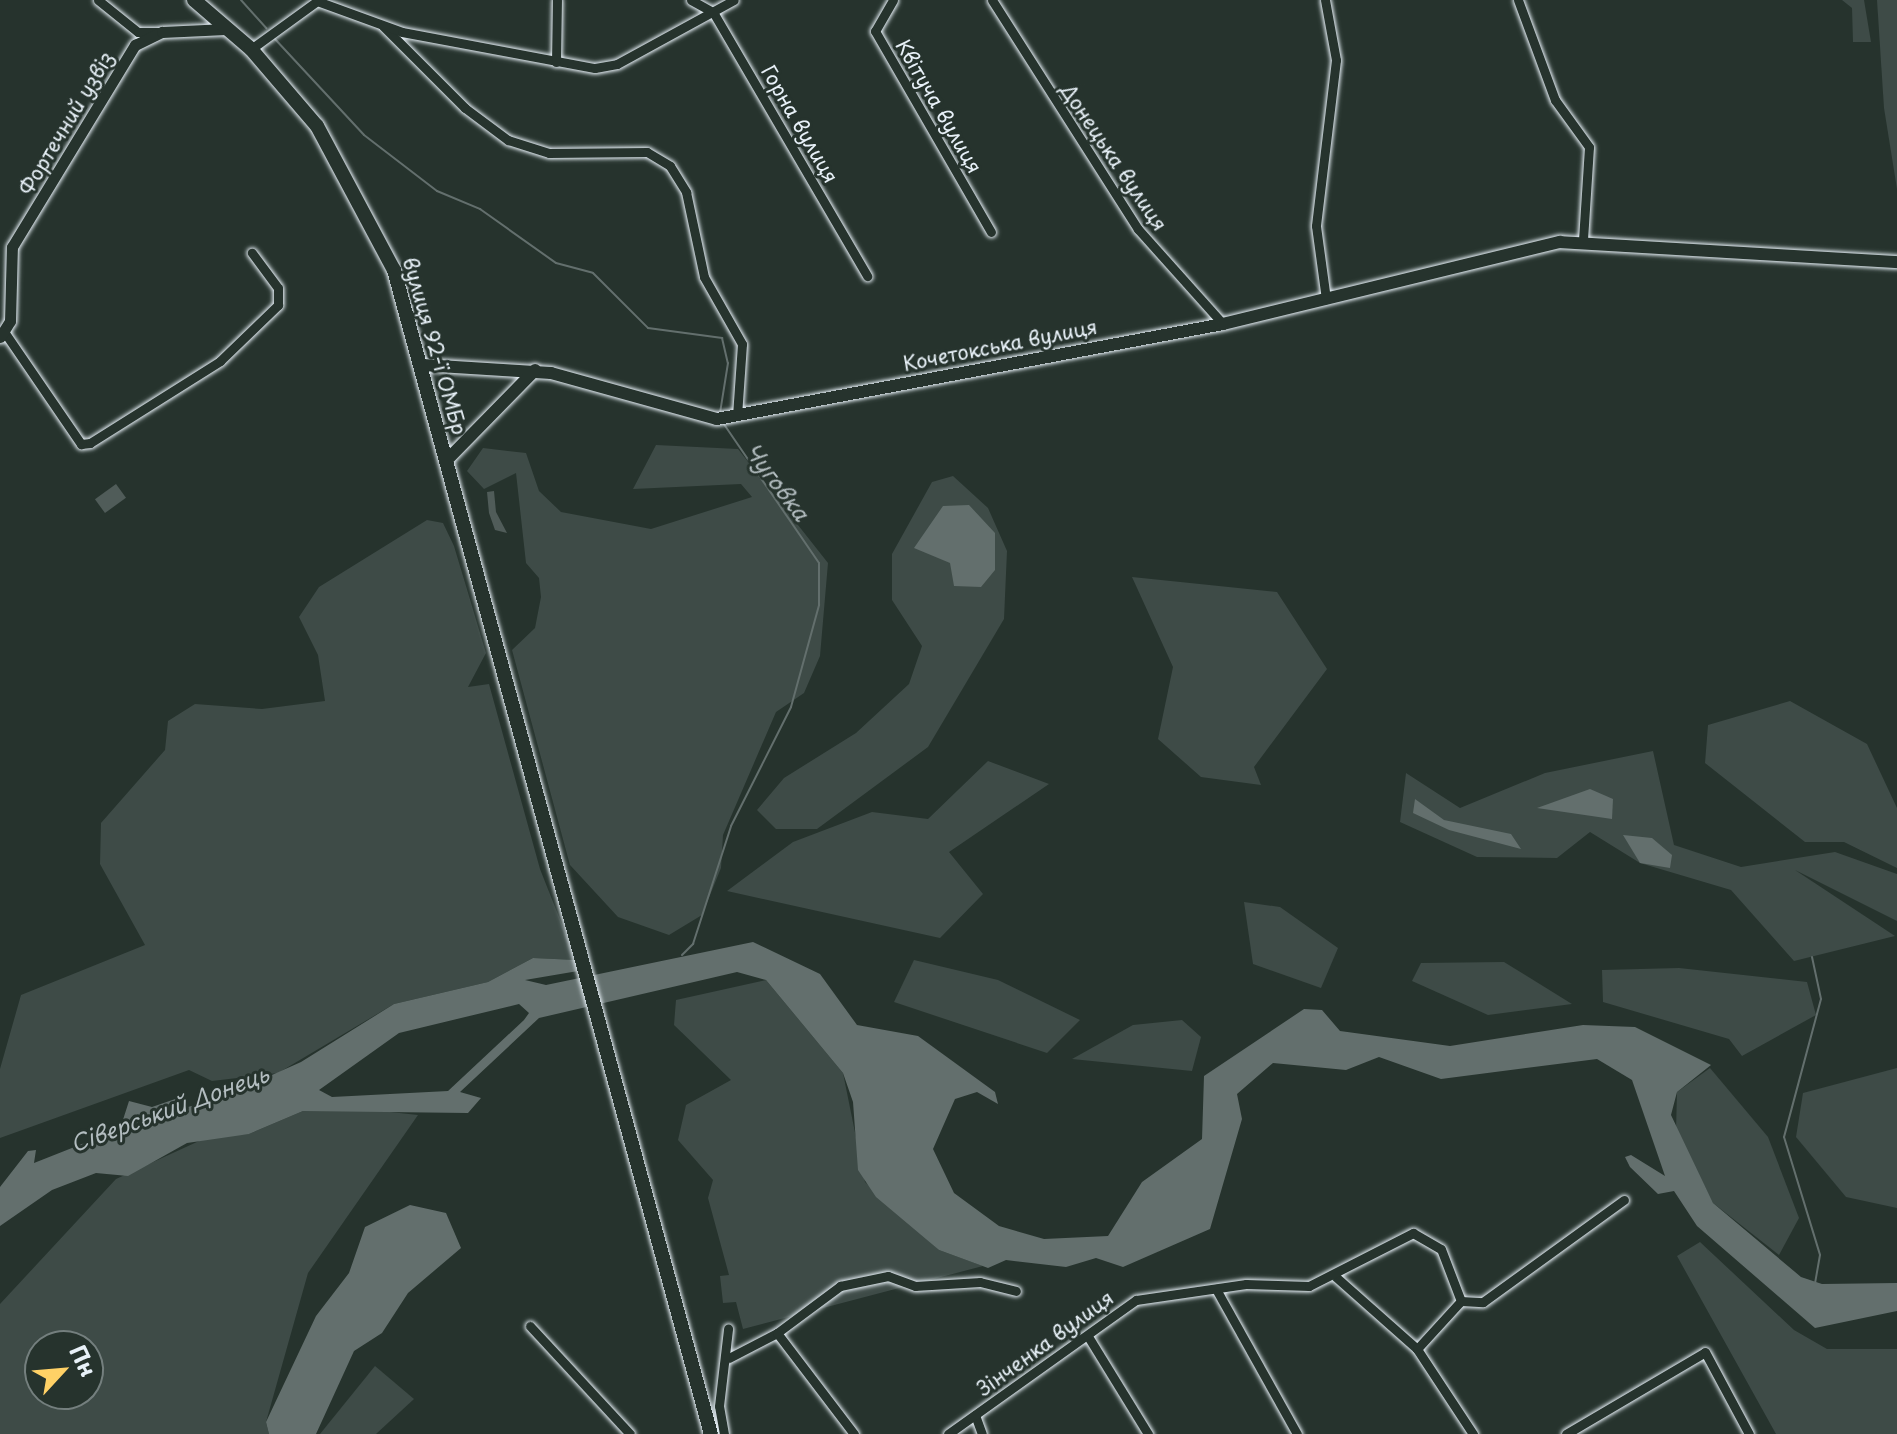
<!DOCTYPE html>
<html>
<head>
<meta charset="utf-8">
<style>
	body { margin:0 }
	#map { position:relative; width:1897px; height:1434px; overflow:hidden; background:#26332d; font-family:"Playpen Sans",sans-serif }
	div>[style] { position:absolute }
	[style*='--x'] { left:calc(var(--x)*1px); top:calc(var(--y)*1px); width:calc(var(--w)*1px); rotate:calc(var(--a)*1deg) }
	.green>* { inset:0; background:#3e4b47 }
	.water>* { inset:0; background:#636f6d }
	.stream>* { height:2px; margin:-1px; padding:0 1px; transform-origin:1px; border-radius:1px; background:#636f6d }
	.building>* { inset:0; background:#505c59; transform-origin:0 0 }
	.roads { filter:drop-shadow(0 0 2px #e8f1f8) drop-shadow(0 0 2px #e8f1f8) }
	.minor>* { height:9px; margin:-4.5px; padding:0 4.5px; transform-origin:4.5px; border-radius:4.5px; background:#26332d }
	.tertiary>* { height:11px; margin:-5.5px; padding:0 5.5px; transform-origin:5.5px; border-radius:5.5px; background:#26332d }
	.secondary>* { height:12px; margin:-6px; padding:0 6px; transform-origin:6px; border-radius:6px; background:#26332d }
	.trunk>* { height:14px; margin:-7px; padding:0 7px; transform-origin:7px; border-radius:7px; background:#26332d }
	span { translate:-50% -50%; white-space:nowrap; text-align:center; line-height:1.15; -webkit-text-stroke:6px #26332d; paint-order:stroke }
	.street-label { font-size:20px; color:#e8f1f8 }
	.water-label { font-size:22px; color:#b3bdc0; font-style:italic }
	.north { position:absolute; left:24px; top:1330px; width:80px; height:80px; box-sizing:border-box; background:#26332d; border:2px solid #747f7e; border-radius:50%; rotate:64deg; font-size:22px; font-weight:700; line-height:32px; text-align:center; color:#e8f1f8 }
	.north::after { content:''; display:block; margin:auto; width:28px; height:36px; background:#ffd166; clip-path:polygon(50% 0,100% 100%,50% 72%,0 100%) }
</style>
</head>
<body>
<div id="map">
	<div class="green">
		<i style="clip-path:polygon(1842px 0,1864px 0,1871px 42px,1853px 42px,1852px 8px)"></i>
		<i style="clip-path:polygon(1877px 0,1897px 0,1897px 189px,1884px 108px)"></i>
		<i style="clip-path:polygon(656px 445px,738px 449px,828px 563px,820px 656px,804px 693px,776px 712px,723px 835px,721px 868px,702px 915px,669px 935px,618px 917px,570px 865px,512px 650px,535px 628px,541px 597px,539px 578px,526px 563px,516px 473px,484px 489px,467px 471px,483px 448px,526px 453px,539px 491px,561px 512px,651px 529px,752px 497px,741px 484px,633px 489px)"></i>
		<i style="clip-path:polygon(953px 476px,988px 508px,1007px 551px,1004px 619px,928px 747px,817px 829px,776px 829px,757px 810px,784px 778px,856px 733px,909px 684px,922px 646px,892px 600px,892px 554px,932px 482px)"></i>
		<i style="clip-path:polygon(427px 520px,443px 523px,454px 546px,486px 653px,468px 687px,489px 684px,540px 869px,576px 960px,533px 958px,488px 982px,394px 1004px,278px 1073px,212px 1081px,189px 1070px,0 1138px,0 1069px,21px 995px,145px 945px,100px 864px,101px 823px,165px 750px,168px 721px,195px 704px,262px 709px,325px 701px,318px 655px,299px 617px,319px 587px)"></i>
		<i style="clip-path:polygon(1132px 577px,1277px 592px,1327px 669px,1254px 767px,1261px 785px,1201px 777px,1158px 739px,1173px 667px)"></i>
		<i style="clip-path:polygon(1790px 701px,1867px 744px,1897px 808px,1897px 868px,1844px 842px,1805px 842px,1705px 763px,1708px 725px)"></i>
		<i style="clip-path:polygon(1653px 751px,1674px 845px,1741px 867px,1835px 852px,1897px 874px,1897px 921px,1795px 870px,1895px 936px,1794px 961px,1731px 890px,1640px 863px,1590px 832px,1557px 858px,1477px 857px,1400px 822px,1406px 773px,1460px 808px,1545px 773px)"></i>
		<i style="clip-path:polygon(988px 761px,1049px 784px,949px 852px,983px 894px,940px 938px,727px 891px,793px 842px,872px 812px,928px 819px)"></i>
		<i style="clip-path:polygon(1244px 902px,1280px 907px,1338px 948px,1321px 988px,1253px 964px)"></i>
		<i style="clip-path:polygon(914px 960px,998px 980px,1080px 1020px,1047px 1053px,894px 1002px)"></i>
		<i style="clip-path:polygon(1504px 962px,1572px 1004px,1488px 1015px,1412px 981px,1421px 963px)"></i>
		<i style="clip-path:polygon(1679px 968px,1807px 982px,1816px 1015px,1742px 1056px,1729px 1039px,1603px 1002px,1602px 970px)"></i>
		<i style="clip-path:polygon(766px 980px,843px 1073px,865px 1182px,939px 1250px,983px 1266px,743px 1329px,736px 1302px,723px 1303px,720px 1276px,729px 1275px,708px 1198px,713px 1180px,678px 1140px,686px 1105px,731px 1080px,674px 1025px,676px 1000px)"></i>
		<i style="clip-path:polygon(1182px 1020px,1201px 1037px,1192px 1071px,1072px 1059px,1133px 1025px)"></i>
		<i style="clip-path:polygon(1710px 1068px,1768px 1137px,1799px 1218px,1779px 1255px,1713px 1203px,1676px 1131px,1677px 1092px)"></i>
		<i style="clip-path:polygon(1897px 1068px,1897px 1208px,1846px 1197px,1796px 1137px,1803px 1093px)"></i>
		<i style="clip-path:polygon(evenodd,353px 1108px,418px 1115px,308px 1273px,266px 1422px,269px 1434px,0 1434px,0 1304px,116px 1179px,210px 1136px,249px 1134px,303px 1111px,353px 1108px,40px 1346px,88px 1346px,88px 1394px,40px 1394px,40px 1346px)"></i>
		<i style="clip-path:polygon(1700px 1242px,1794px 1330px,1827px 1349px,1897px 1349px,1897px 1434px,1776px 1434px,1677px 1256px)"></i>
		<i style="clip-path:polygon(375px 1366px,414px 1399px,376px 1434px,320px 1434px)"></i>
	</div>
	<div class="water">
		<i style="clip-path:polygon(969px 505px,995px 533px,995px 570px,981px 587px,954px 586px,950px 563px,914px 548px,943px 506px)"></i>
		<i style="clip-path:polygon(1590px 789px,1613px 799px,1612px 819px,1537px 808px)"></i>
		<i style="clip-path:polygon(1415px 799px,1444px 820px,1511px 834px,1521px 849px,1449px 830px,1413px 813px)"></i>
		<i style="clip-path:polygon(1623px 835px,1652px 838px,1672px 855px,1670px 868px,1640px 863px)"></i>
		<i style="clip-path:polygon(evenodd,753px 942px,820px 974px,857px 1025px,918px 1036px,995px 1092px,998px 1104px,977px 1092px,955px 1099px,933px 1149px,954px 1193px,999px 1226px,1044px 1239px,1108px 1236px,1142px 1182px,1202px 1139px,1204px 1076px,1304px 1009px,1322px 1010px,1340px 1031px,1450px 1046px,1583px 1025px,1635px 1027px,1711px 1065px,1677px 1092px,1671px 1115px,1713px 1203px,1801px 1277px,1822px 1284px,1897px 1283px,1897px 1311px,1815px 1328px,1697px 1226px,1674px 1191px,1658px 1194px,1630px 1167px,1625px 1157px,1631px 1155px,1665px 1176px,1632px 1080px,1597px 1059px,1441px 1079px,1379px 1057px,1346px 1070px,1273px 1063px,1237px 1094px,1242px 1119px,1210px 1229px,1123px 1267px,1096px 1258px,1066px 1267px,1006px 1260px,988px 1268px,939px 1250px,876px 1197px,858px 1170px,853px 1102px,843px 1073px,766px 980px,737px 972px,539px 1018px,460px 1092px,481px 1098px,468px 1113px,303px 1111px,249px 1134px,187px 1143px,128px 1176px,96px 1173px,52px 1190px,0 1226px,0 1187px,28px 1151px,36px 1150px,34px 1163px,120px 1129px,129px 1101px,152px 1107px,181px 1097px,166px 1106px,170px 1112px,220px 1098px,301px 1062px,394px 1004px,488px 982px,533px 958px,576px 960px,578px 971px,525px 980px,546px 985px,753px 942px,519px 1004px,529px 1013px,524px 1020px,448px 1091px,332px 1097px,319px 1090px,399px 1033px,519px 1004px)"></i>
		<i style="clip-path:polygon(410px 1205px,446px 1213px,461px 1248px,408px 1293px,382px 1333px,354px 1351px,316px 1434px,269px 1434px,266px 1422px,316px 1316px,349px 1273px,365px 1227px)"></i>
	</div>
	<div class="stream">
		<i style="--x:241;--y:0;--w:38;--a:48"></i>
		<i style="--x:274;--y:38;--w:132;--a:47.1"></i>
		<i style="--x:364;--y:135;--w:92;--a:37.5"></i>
		<i style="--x:437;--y:191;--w:47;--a:22.7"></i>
		<i style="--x:480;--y:209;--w:93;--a:35.4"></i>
		<i style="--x:556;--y:263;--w:38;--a:15"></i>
		<i style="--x:593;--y:273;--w:78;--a:45"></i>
		<i style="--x:648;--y:328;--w:75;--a:7.7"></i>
		<i style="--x:722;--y:338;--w:26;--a:77"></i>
		<i style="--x:728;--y:363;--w:51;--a:99.1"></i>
		<i style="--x:682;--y:955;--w:16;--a:-45"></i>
		<i style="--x:693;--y:944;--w:124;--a:-72.1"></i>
		<i style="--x:731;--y:826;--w:133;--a:-63.2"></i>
		<i style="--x:791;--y:707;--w:106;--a:-74.6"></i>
		<i style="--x:819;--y:605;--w:42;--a:-90"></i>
		<i style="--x:819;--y:563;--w:170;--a:-124.4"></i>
		<i style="--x:1812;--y:957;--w:43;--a:77.9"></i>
		<i style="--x:1821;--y:999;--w:143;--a:105"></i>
		<i style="--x:1784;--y:1137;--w:123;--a:73"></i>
		<i style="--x:1820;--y:1255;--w:28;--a:100"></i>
	</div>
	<div class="building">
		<i style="left:116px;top:484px;width:17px;height:26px;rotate:54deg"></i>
		<i style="clip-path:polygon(494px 491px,496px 512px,507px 533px,495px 530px,489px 513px,487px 492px)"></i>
	</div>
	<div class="roads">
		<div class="minor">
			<i style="--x:98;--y:0;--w:51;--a:38.7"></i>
			<i style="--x:138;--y:32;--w:21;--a:0"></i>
			<i style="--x:691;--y:0;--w:25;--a:29"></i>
			<i style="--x:713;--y:12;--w:306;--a:59.7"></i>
			<i style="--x:893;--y:0;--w:36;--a:120"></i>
			<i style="--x:875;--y:31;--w:232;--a:60"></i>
			<i style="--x:992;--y:0;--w:272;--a:57.5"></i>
			<i style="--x:1138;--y:229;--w:127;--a:48.2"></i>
			<i style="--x:1325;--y:0;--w:61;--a:79.6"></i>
			<i style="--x:1336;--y:60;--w:167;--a:96.9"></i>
			<i style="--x:1316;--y:226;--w:74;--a:82.2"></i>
			<i style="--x:1518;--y:0;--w:107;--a:69.7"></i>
			<i style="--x:1555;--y:100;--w:58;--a:54.1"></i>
			<i style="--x:1589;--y:147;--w:93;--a:93.7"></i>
			<i style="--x:383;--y:26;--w:116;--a:45"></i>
			<i style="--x:465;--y:108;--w:54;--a:36.7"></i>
			<i style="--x:508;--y:140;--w:43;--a:17.6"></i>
			<i style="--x:549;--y:153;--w:98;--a:-0.6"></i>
			<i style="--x:647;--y:152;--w:27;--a:31"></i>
			<i style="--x:670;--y:166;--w:31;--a:58"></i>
			<i style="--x:686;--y:192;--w:87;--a:78"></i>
			<i style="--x:704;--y:277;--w:77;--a:60.4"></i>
			<i style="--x:742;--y:344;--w:71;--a:94"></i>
			<i style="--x:251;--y:49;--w:82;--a:-36"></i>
			<i style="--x:317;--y:1;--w:90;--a:20"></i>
			<i style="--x:402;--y:32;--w:196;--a:10.6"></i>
			<i style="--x:595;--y:68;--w:22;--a:-10"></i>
			<i style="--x:617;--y:64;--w:133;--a:-28.7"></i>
			<i style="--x:556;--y:62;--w:62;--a:-89.1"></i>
			<i style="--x:5;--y:333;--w:135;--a:55.6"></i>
			<i style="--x:81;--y:444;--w:9;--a:-6"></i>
			<i style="--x:90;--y:443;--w:154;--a:-32.2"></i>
			<i style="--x:220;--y:361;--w:81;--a:-44"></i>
			<i style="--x:278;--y:305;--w:17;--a:-90"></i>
			<i style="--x:278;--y:288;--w:44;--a:-126.6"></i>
			<i style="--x:1336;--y:1277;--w:108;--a:41.6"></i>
			<i style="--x:1417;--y:1349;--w:102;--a:56.6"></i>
			<i style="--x:1216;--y:1289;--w:166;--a:60.8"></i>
			<i style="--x:530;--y:1326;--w:147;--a:47.2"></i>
			<i style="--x:1089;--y:1338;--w:113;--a:58.4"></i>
			<i style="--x:1417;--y:1349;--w:65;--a:-47.5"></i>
			<i style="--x:729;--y:1358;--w:54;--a:-27.5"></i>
			<i style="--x:975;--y:1415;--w:20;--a:70"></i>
			<i style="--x:724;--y:1434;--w:28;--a:-100"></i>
			<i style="--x:719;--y:1406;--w:78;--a:-83.3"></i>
			<i style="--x:854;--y:1434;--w:127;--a:-127.3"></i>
			<i style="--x:777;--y:1333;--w:79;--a:-36.7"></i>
			<i style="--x:840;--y:1286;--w:49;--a:-11.8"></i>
			<i style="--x:888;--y:1276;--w:29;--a:20"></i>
			<i style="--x:915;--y:1286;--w:65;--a:-3.5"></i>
			<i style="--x:980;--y:1282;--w:37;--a:14"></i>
			<i style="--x:948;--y:1434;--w:231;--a:-35.5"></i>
			<i style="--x:1136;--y:1300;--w:111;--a:-8.3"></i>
			<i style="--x:1246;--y:1284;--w:63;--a:1.8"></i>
			<i style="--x:1309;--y:1286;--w:117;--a:-27"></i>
			<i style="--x:1413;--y:1233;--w:32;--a:30"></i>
			<i style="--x:1441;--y:1249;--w:56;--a:69"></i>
			<i style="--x:1461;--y:1301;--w:22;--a:3"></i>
			<i style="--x:1483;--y:1302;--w:174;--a:-35.9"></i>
			<i style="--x:1566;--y:1434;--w:161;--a:-30.5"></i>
			<i style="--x:1705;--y:1352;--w:93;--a:61.8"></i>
		</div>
		<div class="tertiary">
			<i style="--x:0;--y:337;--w:19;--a:-58"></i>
			<i style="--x:10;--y:321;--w:74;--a:-88.5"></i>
			<i style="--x:12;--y:247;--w:237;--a:-58.7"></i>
			<i style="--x:135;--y:45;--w:30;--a:-26"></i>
			<i style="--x:162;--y:32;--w:64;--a:-2.7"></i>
		</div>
		<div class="secondary">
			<i style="--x:423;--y:365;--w:128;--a:3.6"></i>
			<i style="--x:551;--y:373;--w:172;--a:15.5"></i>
			<i style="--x:717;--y:419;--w:515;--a:-10.63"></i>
			<i style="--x:1223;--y:324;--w:347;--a:-13.7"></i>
			<i style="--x:1560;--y:242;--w:338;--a:3.4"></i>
			<i style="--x:447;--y:460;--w:126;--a:-45.6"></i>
		</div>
		<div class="trunk">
			<i style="--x:194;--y:0;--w:75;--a:40.7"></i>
			<i style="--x:251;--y:49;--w:101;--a:49.4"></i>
			<i style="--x:317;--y:126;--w:163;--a:61.9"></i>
			<i style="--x:394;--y:270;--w:1206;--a:74.77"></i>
		</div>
	</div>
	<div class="street-label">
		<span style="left:939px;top:106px;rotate:60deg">Квітуча вулиця</span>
		<span style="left:66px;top:123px;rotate:-59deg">Фортечний узвіз</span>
		<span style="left:800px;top:124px;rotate:60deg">Горна вулиця</span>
		<span style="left:1114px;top:157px;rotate:56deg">Донецька вулиця</span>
		<span style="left:1000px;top:345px;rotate:-11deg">Кочетокська вулиця</span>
		<span style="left:435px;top:346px;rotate:74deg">вулиця 92-ї ОМБр</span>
		<span style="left:1045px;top:1343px;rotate:-36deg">Зінченка вулиця</span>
	</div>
	<div class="water-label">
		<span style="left:778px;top:481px;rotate:53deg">Чуговка</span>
		<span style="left:169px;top:1108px;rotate:-20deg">Сіверський Донець</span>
	</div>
	<div class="north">Пн</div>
</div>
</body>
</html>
